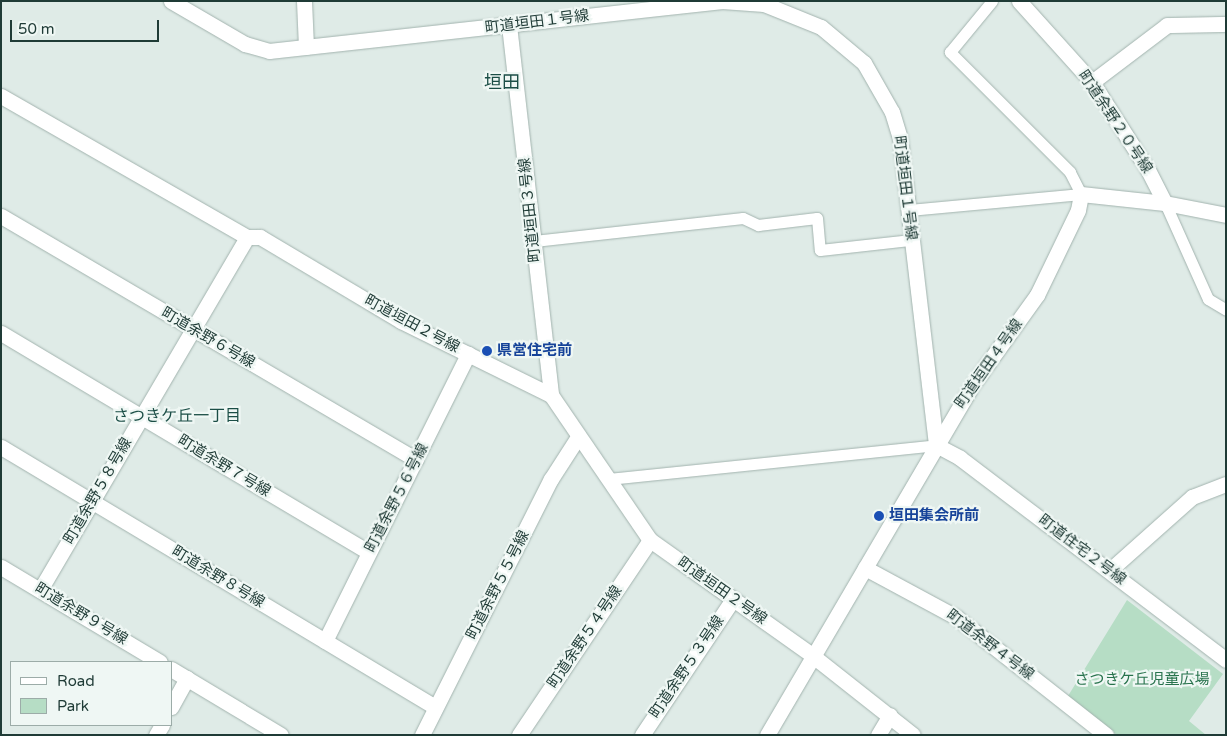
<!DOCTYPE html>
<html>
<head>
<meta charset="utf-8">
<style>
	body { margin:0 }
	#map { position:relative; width:1227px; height:736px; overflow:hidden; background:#dfebe7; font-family:"Varela Round","Noto Sans JP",sans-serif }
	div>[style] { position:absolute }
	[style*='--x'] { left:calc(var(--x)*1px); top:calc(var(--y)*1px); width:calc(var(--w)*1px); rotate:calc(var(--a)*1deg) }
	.green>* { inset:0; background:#b6ddc5 }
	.roads { filter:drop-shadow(0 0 1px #a2b3ae) drop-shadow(0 0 1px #a2b3ae) }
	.lane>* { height:11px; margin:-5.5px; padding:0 5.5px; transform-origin:5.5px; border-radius:5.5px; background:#fff }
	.street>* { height:15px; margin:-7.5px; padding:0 7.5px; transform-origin:7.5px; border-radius:7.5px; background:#fff }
	.secondary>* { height:15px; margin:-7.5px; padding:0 7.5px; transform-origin:7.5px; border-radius:7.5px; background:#fff }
	.dots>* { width:14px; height:14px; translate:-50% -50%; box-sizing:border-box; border:2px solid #eff7f4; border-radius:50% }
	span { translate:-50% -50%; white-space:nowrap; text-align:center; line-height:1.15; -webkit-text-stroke:4.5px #eff7f4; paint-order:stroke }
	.street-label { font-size:15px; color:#1f3b36 }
	.transit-label { font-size:15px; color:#164399; font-weight:700 }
	.left { translate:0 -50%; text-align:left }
	.park-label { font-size:15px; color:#28734d }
	.neighbourhood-label { font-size:16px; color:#1b4e46 }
	.quarter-label { font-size:18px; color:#1b4e46 }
	.frame { position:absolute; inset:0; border:2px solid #1f3b36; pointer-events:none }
	.legend { position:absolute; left:10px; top:661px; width:162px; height:65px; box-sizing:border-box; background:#eff7f4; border:1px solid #9caca8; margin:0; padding:6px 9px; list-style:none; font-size:15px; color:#1f3b36 }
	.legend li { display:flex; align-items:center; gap:10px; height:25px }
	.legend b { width:25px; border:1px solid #9caca8 }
	.scale { position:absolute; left:10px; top:20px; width:149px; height:22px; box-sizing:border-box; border:2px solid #1f3b36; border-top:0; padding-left:6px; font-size:15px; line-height:18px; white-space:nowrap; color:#1f3b36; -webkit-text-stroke:4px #eff7f4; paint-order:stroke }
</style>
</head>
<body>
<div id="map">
	<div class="green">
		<i style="clip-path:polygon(1127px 600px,1223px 674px,1189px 721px,1206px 735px,1117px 735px,1068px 696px)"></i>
	</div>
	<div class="roads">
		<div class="lane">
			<i style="--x:1165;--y:203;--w:105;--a:65.9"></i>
			<i style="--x:1208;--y:299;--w:21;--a:31"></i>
			<i style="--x:909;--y:210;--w:173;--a:-5.3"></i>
			<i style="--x:1081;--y:194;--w:25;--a:-117"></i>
			<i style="--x:1070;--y:172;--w:170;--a:-135"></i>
			<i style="--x:950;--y:52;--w:66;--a:-50.5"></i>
			<i style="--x:534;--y:241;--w:210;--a:-6.3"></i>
			<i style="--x:743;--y:218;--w:17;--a:25"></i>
			<i style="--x:758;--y:225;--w:59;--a:-6.8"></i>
			<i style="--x:817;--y:218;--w:32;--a:85"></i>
			<i style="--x:820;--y:250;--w:92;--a:-6.3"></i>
			<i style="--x:609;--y:479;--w:329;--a:-5.9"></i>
		</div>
		<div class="street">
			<i style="--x:171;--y:1;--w:86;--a:30.2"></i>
			<i style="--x:245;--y:44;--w:25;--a:16"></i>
			<i style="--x:269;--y:51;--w:456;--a:-6.3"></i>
			<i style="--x:722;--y:1;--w:42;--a:4.1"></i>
			<i style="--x:764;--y:4;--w:61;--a:22"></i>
			<i style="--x:821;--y:27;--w:56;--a:39.9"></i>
			<i style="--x:864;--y:63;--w:56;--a:60.3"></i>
			<i style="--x:892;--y:112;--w:27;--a:73"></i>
			<i style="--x:900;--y:138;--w:309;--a:83.3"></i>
			<i style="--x:304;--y:1;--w:46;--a:87.5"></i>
			<i style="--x:1019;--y:1;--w:109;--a:48"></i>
			<i style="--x:1092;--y:82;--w:104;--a:57.5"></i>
			<i style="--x:1148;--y:170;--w:37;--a:63"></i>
			<i style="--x:509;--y:25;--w:372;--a:83.5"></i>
			<i style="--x:1092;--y:82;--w:94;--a:-37.2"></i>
			<i style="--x:1167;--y:25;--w:59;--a:-1"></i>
			<i style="--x:1;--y:96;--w:284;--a:29.8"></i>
			<i style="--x:247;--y:237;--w:13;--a:0"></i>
			<i style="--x:260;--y:237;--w:164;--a:30.8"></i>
			<i style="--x:401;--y:321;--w:167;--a:26.3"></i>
			<i style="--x:551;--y:395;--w:176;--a:55.7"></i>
			<i style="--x:650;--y:540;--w:200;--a:35.4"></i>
			<i style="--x:813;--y:656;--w:127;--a:38.3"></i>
			<i style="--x:1;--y:216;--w:481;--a:30.4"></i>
			<i style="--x:1;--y:333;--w:428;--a:30.8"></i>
			<i style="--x:1;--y:447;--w:506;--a:30.92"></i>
			<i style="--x:1;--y:567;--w:185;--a:30.9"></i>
			<i style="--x:865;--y:568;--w:103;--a:28.3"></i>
			<i style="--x:956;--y:617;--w:191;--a:38.2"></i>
			<i style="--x:1110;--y:570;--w:110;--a:-41.7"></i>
			<i style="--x:1192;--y:497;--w:36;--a:-21"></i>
			<i style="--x:40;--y:590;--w:409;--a:-59.6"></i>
			<i style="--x:325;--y:641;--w:321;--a:-63.5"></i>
			<i style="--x:171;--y:669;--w:128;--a:31"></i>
			<i style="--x:171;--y:707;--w:33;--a:-61"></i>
			<i style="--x:156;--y:735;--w:12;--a:-59"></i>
			<i style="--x:422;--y:735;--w:287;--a:-63.3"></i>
			<i style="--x:551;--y:479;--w:50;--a:-57.3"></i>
			<i style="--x:519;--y:735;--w:235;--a:-56.1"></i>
			<i style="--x:642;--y:735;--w:164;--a:-56.2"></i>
			<i style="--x:767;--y:735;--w:407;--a:-59.6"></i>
			<i style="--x:973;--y:384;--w:110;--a:-54.3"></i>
			<i style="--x:1037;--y:295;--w:94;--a:-64.2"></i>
			<i style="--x:1078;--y:210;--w:16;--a:-79"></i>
			<i style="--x:1081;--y:194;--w:84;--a:6.1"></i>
			<i style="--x:1165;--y:203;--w:62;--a:11.1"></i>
			<i style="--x:878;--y:735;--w:23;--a:-59"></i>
		</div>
		<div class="secondary">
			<i style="--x:936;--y:445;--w:27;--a:28"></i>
			<i style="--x:960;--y:458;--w:334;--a:37.2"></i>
		</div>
	</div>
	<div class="dots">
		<i style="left:487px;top:351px;background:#1a4fb4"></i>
		<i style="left:879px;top:516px;background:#1a4fb4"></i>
	</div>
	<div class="street-label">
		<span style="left:537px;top:22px;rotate:-7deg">町道垣田１号線</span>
		<span style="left:1115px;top:122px;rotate:56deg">町道余野２０号線</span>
		<span style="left:905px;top:188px;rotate:83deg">町道垣田１号線</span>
		<span style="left:530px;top:210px;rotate:-96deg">町道垣田３号線</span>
		<span style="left:412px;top:324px;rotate:28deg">町道垣田２号線</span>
		<span style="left:208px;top:338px;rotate:30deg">町道余野６号線</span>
		<span style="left:989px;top:364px;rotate:-55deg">町道垣田４号線</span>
		<span style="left:224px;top:466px;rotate:31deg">町道余野７号線</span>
		<span style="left:98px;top:491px;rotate:-60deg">町道余野５８号線</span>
		<span style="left:397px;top:498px;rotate:-63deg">町道余野５６号線</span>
		<span style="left:1082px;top:550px;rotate:37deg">町道住宅２号線</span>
		<span style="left:218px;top:577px;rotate:31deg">町道余野８号線</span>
		<span style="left:498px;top:585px;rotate:-63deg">町道余野５５号線</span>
		<span style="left:722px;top:591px;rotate:35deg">町道垣田２号線</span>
		<span style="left:81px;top:614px;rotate:31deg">町道余野９号線</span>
		<span style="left:585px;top:637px;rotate:-56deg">町道余野５４号線</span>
		<span style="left:990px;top:645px;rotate:37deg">町道余野４号線</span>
		<span style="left:687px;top:667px;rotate:-56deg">町道余野５３号線</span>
	</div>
	<div class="transit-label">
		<span class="left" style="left:497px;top:351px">県営住宅前</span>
		<span class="left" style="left:889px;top:516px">垣田集会所前</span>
	</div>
	<div class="park-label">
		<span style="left:1142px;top:680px">さつきケ丘児童広場</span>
	</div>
	<div class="neighbourhood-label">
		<span style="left:177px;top:416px">さつきケ丘一丁目</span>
	</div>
	<div class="quarter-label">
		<span style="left:502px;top:82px">垣田</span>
	</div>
	<div class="frame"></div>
	<ul class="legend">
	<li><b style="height:6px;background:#fff"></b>Road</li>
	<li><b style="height:14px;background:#b6ddc5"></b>Park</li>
	</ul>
	<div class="scale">50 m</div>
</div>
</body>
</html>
